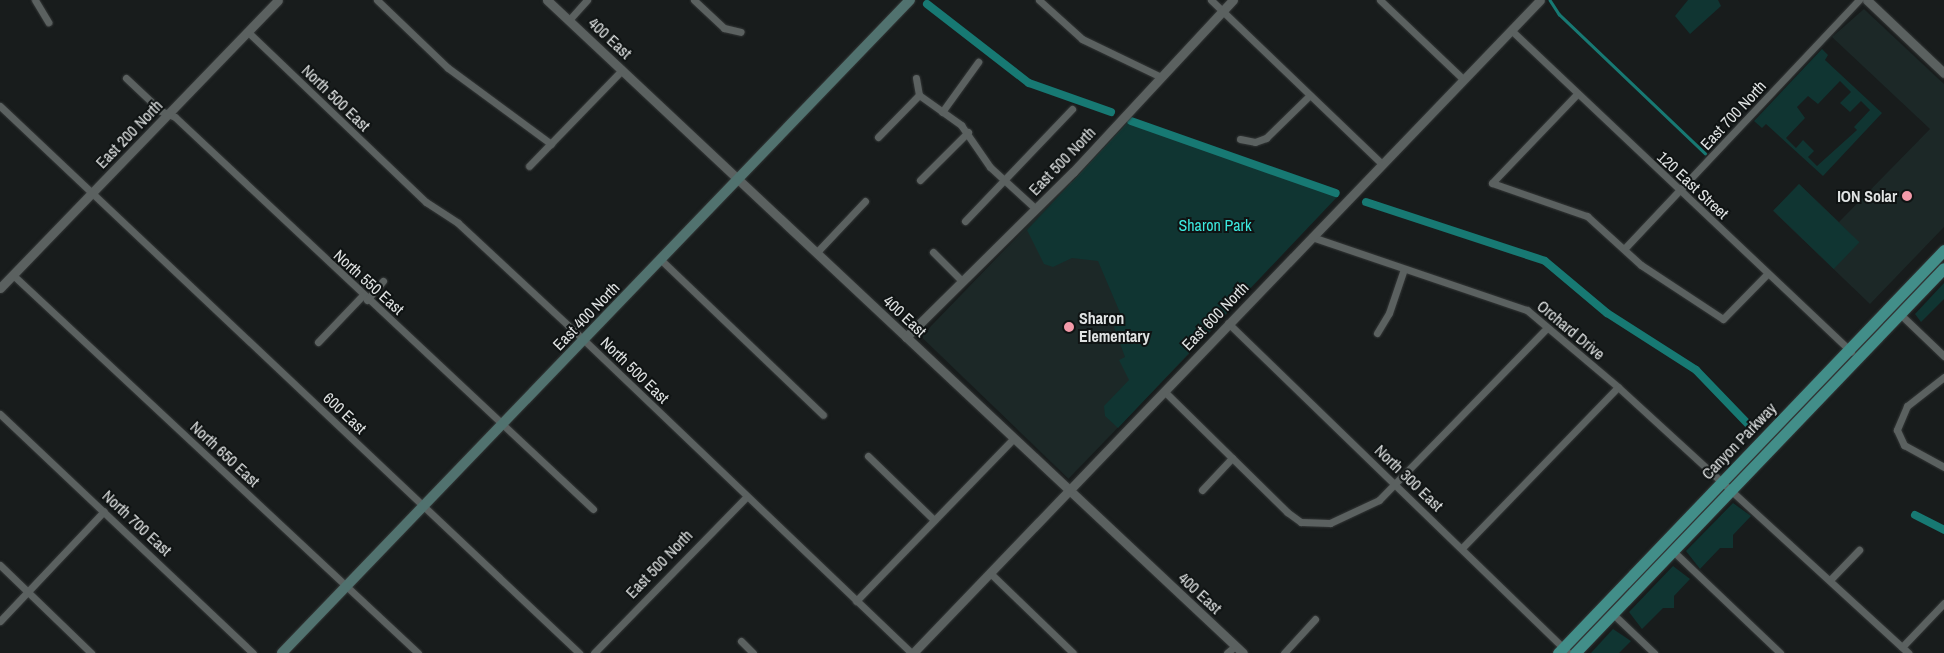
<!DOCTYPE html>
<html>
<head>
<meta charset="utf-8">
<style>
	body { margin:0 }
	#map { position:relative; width:1944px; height:653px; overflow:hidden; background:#181c1c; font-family:"Archivo Narrow",sans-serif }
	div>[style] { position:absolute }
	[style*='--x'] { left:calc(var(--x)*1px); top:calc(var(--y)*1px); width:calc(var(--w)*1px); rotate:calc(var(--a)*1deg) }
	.built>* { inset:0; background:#1c2827; transform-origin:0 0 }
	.green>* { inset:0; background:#103532; transform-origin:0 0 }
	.stream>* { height:2.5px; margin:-1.25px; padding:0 1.25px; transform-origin:1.25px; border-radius:1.25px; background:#177973 }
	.canal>* { height:8px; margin:-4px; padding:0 4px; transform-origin:4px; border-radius:4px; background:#177973 }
	.roads { filter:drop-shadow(0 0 1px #343737) drop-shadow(0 0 1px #343737) }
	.minor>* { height:7px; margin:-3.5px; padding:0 3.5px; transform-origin:3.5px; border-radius:3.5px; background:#5b6160 }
	.tertiary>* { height:9px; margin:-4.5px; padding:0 4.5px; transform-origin:4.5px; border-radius:4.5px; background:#5b6160 }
	.secondary>* { height:10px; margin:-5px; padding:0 5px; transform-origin:5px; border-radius:5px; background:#51726f }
	.trunk>* { height:11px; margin:-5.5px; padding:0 5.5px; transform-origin:5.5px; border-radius:5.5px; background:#428e89 }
	.dots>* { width:14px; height:14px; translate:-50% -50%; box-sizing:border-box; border:2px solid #0f1313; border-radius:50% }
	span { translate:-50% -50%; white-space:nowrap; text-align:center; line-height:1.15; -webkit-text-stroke:4px #0f1313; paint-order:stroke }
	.street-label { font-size:16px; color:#e0e3e3 }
	.poi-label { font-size:16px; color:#e0e3e3; font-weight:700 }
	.right { translate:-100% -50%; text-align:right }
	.left { translate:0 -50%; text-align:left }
	.park-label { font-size:16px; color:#3ce9df }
</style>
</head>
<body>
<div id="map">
	<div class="built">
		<i style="clip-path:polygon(1864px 9px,1944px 84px,1944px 227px,1870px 304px,1773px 211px,1799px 184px,1839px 222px,1930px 129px,1832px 37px)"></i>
		<i style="left:1071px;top:181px;width:205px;height:216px;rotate:44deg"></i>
	</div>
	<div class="green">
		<i style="clip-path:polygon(1688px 0,1718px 0,1721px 6px,1690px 34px,1675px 16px)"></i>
		<i style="clip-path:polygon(evenodd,1822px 49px,1828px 55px,1825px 60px,1882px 113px,1823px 176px,1766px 124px,1762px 128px,1754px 121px,1822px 49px,1840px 81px,1851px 92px,1840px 103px,1850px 112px,1861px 101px,1870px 110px,1854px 127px,1857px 130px,1817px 166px,1808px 157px,1814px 151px,1803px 140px,1796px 148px,1786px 138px,1805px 118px,1797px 107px,1808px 96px,1818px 104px,1840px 81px)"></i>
		<i style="clip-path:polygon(1127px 123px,1338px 196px,1118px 428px,1105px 416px,1104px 406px,1129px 380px,1119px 360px,1125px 357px,1114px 327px,1121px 315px,1098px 261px,1072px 258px,1053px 267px,1044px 264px,1027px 230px)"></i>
		<i style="left:1799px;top:184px;width:84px;height:37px;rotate:44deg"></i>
		<i style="clip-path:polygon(1944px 283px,1944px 299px,1921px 322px,1915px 314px)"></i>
		<i style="clip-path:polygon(1733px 503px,1751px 516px,1733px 535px,1733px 548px,1720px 548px,1700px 569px,1686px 551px)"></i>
		<i style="clip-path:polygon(1673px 566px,1690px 579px,1674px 596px,1674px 608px,1663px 608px,1642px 629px,1629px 612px)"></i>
		<i style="clip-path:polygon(1613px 629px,1631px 641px,1619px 653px,1591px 653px)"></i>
	</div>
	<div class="stream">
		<i style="--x:1550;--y:0;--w:17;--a:57"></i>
		<i style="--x:1559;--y:14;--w:202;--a:43.6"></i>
	</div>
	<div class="canal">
		<i style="--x:927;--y:4;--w:129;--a:37.8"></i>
		<i style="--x:1029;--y:83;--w:87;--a:19.5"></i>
		<i style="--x:1131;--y:121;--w:217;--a:19.4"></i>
		<i style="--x:1366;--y:202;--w:188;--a:18.2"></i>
		<i style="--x:1545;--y:261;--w:81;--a:40"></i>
		<i style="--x:1607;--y:313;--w:106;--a:32.6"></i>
		<i style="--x:1696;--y:370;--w:76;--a:46.1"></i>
		<i style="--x:1915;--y:515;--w:33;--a:27"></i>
	</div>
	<div class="roads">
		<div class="minor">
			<i style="--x:35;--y:0;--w:26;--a:59"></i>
			<i style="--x:377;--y:0;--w:98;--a:43.8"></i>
			<i style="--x:448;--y:68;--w:128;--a:36.4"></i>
			<i style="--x:694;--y:0;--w:41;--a:43"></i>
			<i style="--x:724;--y:28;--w:17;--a:13"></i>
			<i style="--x:1039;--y:0;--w:58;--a:42.2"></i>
			<i style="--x:1082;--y:39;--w:88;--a:25.7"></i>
			<i style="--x:1211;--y:0;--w:237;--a:43.8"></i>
			<i style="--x:1380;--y:0;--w:115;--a:43.6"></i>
			<i style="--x:569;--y:20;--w:27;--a:-48"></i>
			<i style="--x:1511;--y:30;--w:468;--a:43.4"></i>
			<i style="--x:248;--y:32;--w:246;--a:43.7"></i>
			<i style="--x:426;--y:202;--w:38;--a:33"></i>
			<i style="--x:458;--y:223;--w:172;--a:42.9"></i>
			<i style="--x:584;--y:340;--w:453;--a:43.7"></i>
			<i style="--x:126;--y:78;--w:48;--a:43.3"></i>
			<i style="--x:161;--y:111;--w:15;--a:23"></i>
			<i style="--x:175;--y:117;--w:573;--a:43.16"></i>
			<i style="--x:916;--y:78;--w:17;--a:80"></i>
			<i style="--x:919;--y:95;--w:52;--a:35.5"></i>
			<i style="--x:961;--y:125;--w:51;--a:55.4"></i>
			<i style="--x:990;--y:167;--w:62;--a:42.4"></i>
			<i style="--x:1577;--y:94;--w:123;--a:133.7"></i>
			<i style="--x:1492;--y:183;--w:101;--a:19.2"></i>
			<i style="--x:1587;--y:216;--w:73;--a:42.2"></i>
			<i style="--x:1641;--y:265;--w:98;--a:33.4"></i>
			<i style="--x:1723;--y:319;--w:63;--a:-45.6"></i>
			<i style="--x:0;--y:106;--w:797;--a:43.37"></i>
			<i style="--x:942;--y:112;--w:62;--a:-54.2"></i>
			<i style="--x:878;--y:137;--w:59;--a:-45.7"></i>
			<i style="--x:1240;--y:139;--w:15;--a:11"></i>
			<i style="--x:1255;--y:142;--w:12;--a:-20"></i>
			<i style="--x:1266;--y:138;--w:60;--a:-44.3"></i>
			<i style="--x:529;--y:166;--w:134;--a:-45.9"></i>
			<i style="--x:920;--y:180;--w:68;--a:-45"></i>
			<i style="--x:965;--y:221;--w:155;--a:-46.3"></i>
			<i style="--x:1312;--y:237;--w:227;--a:18.8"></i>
			<i style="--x:1527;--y:310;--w:119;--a:40.2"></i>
			<i style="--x:1618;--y:387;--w:394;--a:42.5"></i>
			<i style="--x:1625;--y:248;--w:341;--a:-46.7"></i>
			<i style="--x:817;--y:252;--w:70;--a:-46.7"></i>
			<i style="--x:933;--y:252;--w:41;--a:45"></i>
			<i style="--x:661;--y:260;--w:224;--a:43.7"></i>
			<i style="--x:13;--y:275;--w:554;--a:43.03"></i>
			<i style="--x:367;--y:300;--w:25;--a:-50"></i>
			<i style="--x:1900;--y:314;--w:61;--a:43.7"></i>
			<i style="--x:1228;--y:323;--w:475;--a:44.1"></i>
			<i style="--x:1377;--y:333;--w:23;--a:-59"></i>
			<i style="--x:1389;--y:313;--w:46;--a:-71.2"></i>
			<i style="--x:318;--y:342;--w:64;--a:-46.3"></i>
			<i style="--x:1944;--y:377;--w:47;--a:141.9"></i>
			<i style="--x:1907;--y:406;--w:26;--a:113"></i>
			<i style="--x:1897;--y:430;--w:17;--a:65"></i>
			<i style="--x:1904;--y:445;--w:46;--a:28.8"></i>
			<i style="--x:1164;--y:391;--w:173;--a:44.5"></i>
			<i style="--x:1287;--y:512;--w:17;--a:36"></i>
			<i style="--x:1301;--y:522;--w:29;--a:2"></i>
			<i style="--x:1330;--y:523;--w:54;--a:-25.1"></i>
			<i style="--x:1379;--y:500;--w:240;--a:-45.7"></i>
			<i style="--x:0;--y:414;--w:348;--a:43.4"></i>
			<i style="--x:868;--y:456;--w:92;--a:44.1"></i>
			<i style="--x:1202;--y:490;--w:44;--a:-46.8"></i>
			<i style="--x:1462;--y:548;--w:224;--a:-45.9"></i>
			<i style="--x:1673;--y:551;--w:148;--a:43.6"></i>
			<i style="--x:0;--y:565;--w:127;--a:44"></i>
			<i style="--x:990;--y:573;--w:115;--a:43.9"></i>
			<i style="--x:1830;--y:580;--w:42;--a:-46"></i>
			<i style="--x:856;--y:601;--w:227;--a:-45.9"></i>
			<i style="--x:1613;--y:614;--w:57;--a:43.6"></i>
			<i style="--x:0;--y:621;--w:151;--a:-46.6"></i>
			<i style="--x:741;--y:641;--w:17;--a:45"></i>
			<i style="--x:1902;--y:647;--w:61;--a:-46.3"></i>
			<i style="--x:594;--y:653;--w:218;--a:-45.7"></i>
			<i style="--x:1227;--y:653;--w:11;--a:-41"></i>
			<i style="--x:1284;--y:653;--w:46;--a:-47.6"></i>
		</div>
		<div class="tertiary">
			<i style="--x:547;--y:0;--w:954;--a:43.17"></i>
			<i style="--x:1867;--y:0;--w:106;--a:43.5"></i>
			<i style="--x:0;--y:288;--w:400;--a:-46"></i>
			<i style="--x:906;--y:337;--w:235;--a:-44.7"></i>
			<i style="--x:1073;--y:172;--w:235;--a:-47.1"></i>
			<i style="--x:913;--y:653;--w:905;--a:-46.16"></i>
		</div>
		<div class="secondary">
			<i style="--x:282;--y:653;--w:906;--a:-46.12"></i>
		</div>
		<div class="trunk">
			<i style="--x:1558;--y:653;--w:558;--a:-46.23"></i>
			<i style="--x:1575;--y:653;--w:533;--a:-46.22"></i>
		</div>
	</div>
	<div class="dots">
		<i style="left:1907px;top:196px;background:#f39aa9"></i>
		<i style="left:1069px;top:327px;background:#f39aa9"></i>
	</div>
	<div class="street-label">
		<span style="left:610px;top:38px;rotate:43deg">400 East</span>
		<span style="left:336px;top:98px;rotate:44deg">North 500 East</span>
		<span style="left:1733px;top:115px;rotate:-47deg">East 700 North</span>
		<span style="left:129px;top:134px;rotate:-46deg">East 200 North</span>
		<span style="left:1062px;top:161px;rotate:-46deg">East 500 North</span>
		<span style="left:1693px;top:185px;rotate:43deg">120 East Street</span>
		<span style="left:369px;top:282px;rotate:42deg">North 550 East</span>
		<span style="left:586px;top:316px;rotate:-46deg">East 400 North</span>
		<span style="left:905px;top:316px;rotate:43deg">400 East</span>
		<span style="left:1215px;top:316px;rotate:-46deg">East 600 North</span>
		<span style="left:1571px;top:330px;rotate:40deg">Orchard Drive</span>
		<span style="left:635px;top:370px;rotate:44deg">North 500 East</span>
		<span style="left:345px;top:413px;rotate:43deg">600 East</span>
		<span style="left:1739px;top:441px;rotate:-46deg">Canyon Parkway</span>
		<span style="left:225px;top:454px;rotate:43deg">North 650 East</span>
		<span style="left:1409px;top:478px;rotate:44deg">North 300 East</span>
		<span style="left:137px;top:523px;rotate:43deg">North 700 East</span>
		<span style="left:659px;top:564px;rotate:-46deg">East 500 North</span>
		<span style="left:1200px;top:593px;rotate:43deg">400 East</span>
	</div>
	<div class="poi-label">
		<span class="right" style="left:1897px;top:196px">ION Solar</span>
		<span class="left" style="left:1079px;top:327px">Sharon<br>Elementary</span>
	</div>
	<div class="park-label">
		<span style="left:1215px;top:225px">Sharon Park</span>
	</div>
</div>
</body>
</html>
